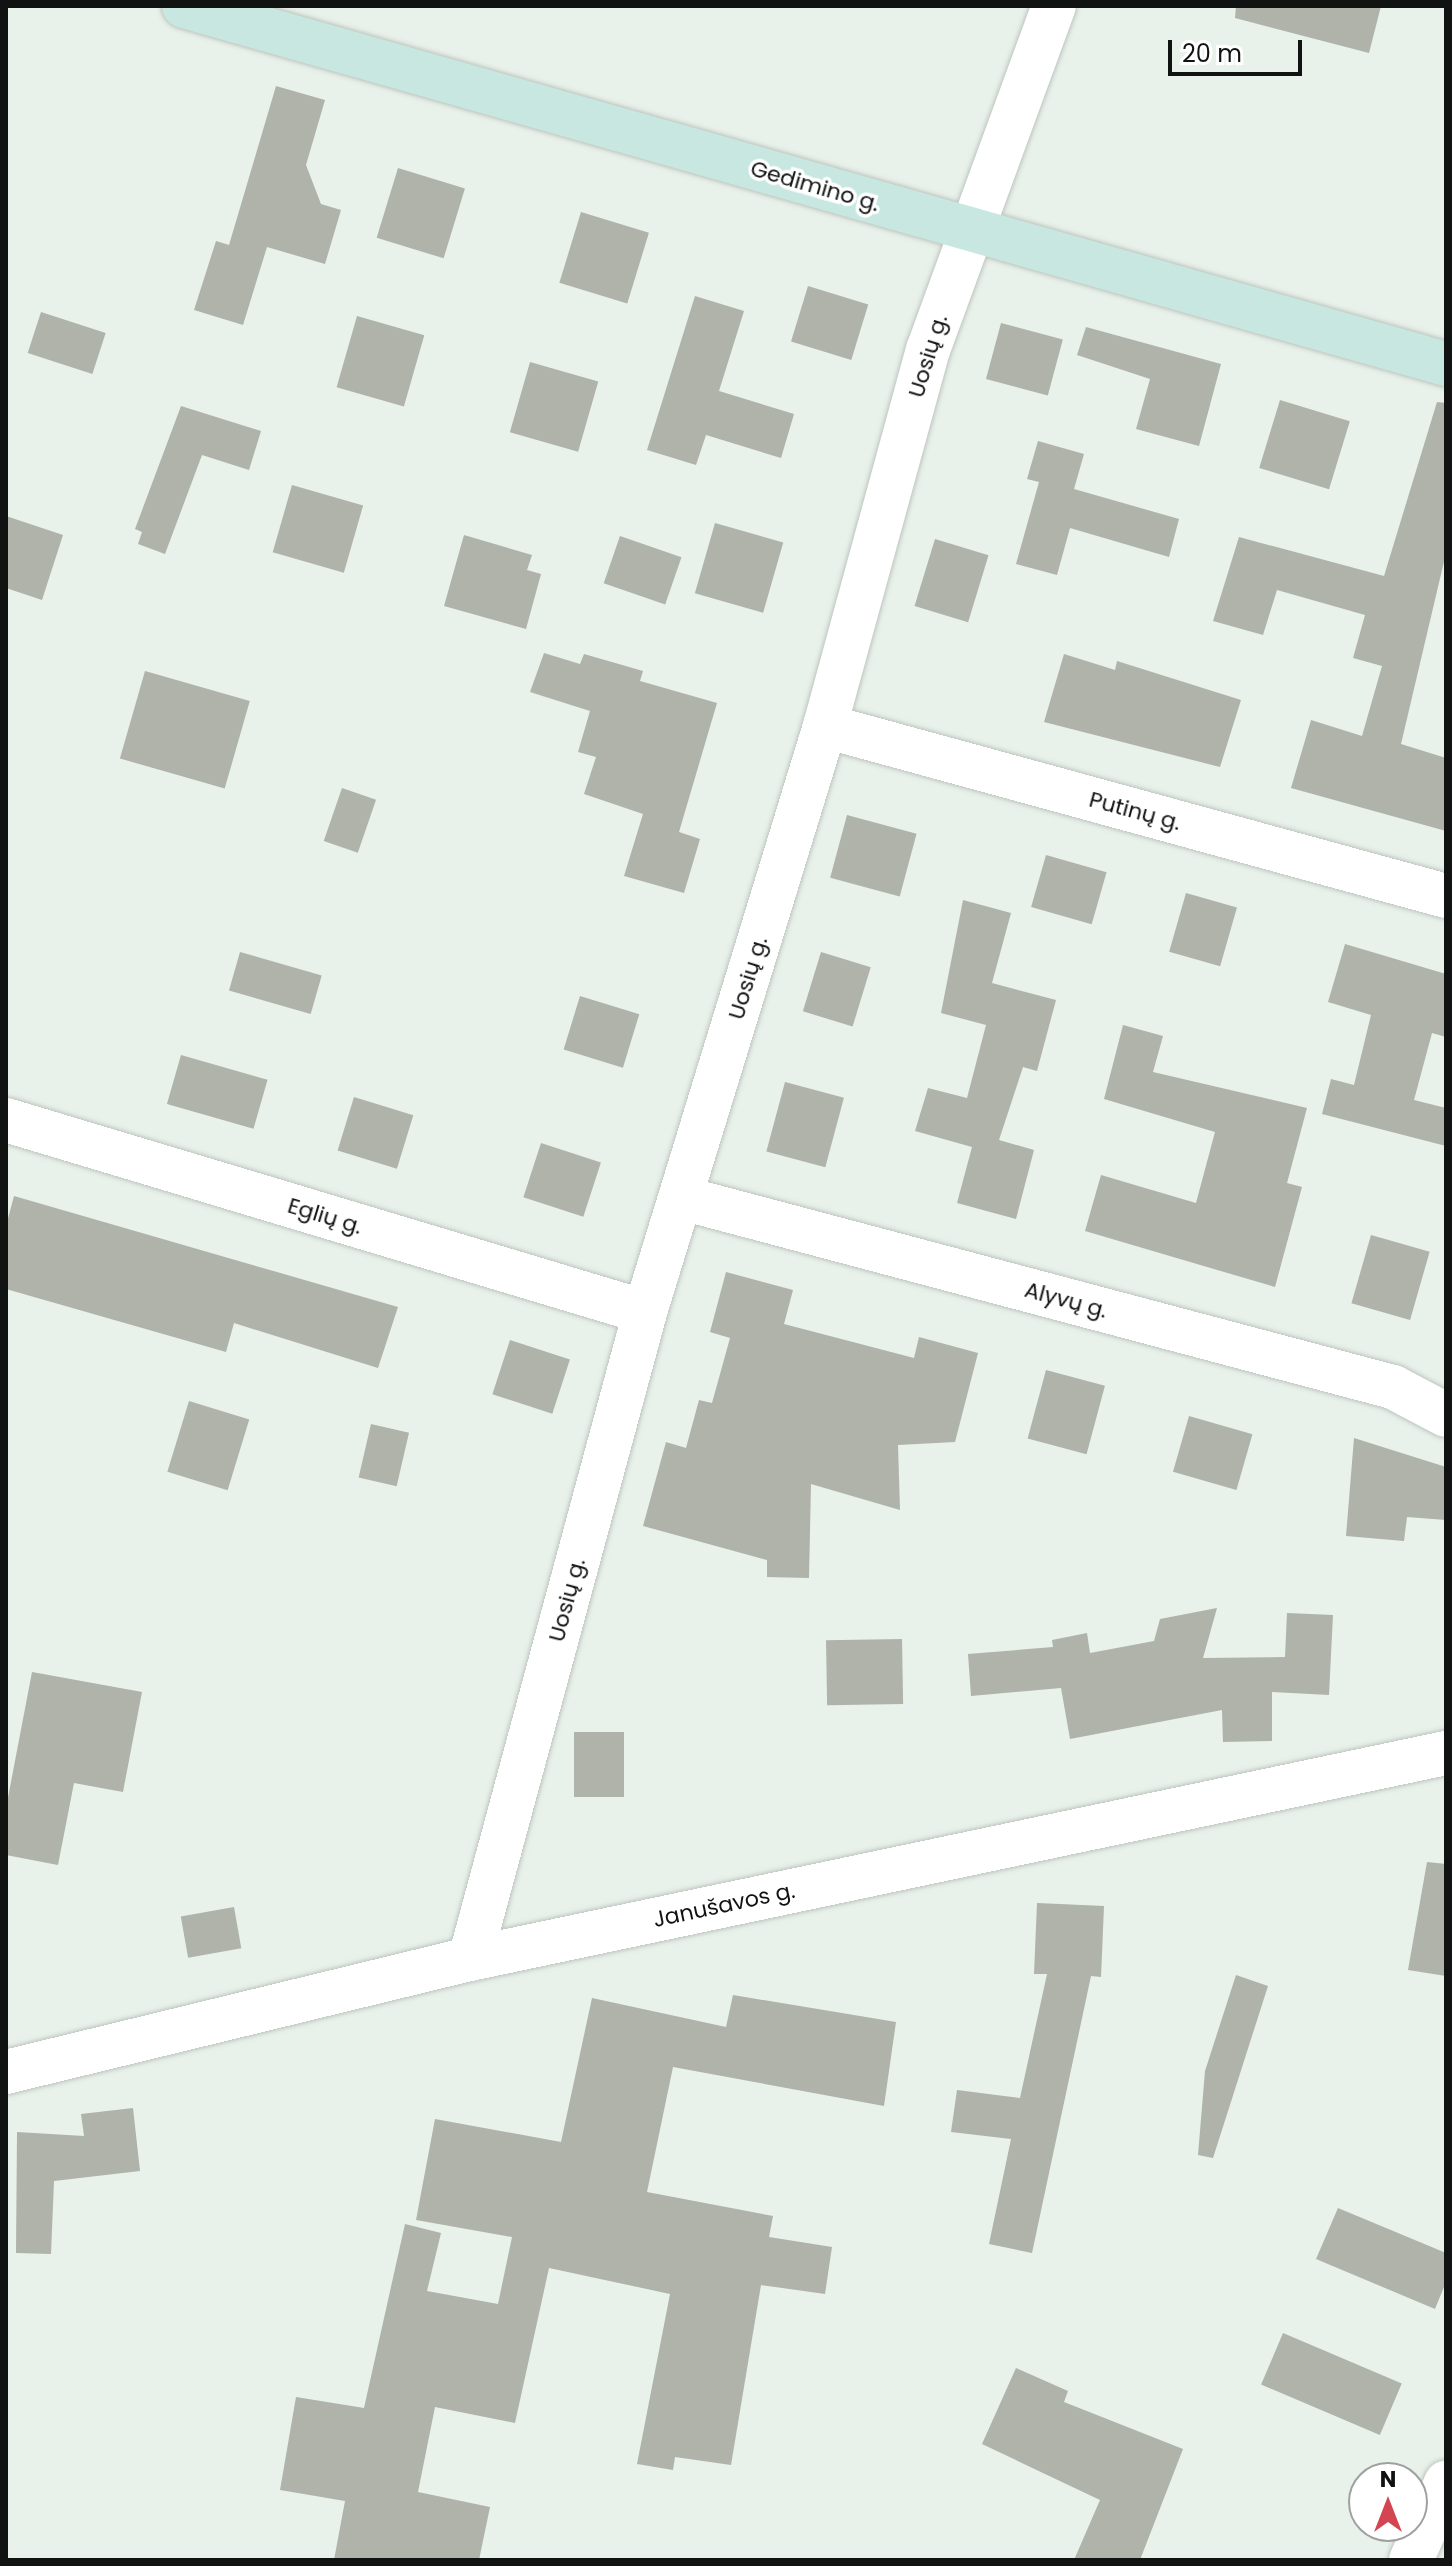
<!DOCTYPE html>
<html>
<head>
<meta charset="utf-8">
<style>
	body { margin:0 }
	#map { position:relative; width:1452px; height:2566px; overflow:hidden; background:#e8f1ea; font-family:Poppins,sans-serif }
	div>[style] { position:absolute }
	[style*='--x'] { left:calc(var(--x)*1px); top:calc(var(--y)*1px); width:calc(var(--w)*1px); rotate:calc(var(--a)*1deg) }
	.building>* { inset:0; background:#afb3a9; transform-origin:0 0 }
	.roads { filter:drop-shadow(0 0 2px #bdc5be) drop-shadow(0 0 2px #bdc5be) }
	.street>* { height:44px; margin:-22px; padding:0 22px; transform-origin:22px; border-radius:22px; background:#fff }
	.secondary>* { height:44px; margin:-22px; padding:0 22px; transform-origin:22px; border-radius:22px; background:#c7e7e0 }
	span { translate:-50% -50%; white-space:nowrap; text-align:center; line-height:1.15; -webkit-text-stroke:7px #fff; paint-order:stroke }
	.street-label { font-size:22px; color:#101311 }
	.frame { position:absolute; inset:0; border:8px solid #101311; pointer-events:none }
	.north { position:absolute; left:1348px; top:2462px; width:80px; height:80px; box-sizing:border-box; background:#fff; border:2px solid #9fa1a0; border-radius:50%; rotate:0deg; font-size:22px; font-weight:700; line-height:32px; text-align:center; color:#101311 }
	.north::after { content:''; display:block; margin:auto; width:28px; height:36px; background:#d54452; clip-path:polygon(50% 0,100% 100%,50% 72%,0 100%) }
	.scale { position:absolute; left:1168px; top:40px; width:134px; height:36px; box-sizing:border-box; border:4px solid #101311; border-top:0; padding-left:10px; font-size:24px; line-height:28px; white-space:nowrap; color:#101311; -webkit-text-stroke:6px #fff; paint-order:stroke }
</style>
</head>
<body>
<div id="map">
	<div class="building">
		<i style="clip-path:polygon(1236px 6px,1381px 6px,1369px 53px,1235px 18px)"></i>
		<i style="clip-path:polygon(276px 86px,325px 100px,306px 165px,321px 204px,341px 210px,325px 264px,267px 247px,243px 325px,194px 310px,216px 241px,229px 245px)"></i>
		<i style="left:398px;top:168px;width:70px;height:73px;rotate:17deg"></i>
		<i style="left:581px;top:212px;width:71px;height:74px;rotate:17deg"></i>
		<i style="left:808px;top:286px;width:63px;height:58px;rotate:17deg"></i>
		<i style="clip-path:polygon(695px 296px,744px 311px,719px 391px,794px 414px,781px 458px,706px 435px,696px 465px,647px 450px)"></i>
		<i style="left:41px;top:312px;width:68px;height:43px;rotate:18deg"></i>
		<i style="left:357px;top:316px;width:70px;height:74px;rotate:16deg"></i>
		<i style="left:1001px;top:323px;width:64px;height:58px;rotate:15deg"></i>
		<i style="clip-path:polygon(1086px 327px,1221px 364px,1199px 446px,1136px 429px,1150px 379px,1077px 355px)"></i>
		<i style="left:530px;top:362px;width:71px;height:73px;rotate:16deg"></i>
		<i style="left:1280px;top:400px;width:73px;height:71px;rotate:17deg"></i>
		<i style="clip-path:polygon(1437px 402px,1446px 403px,1446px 553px,1401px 744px,1446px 758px,1446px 831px,1291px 788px,1311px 720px,1362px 736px,1382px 666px,1353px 658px,1365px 615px,1277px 590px,1263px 635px,1213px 621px,1239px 537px,1384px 576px)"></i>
		<i style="clip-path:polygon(181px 406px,261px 431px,249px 470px,202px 455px,165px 554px,138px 544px,142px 532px,135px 529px)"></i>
		<i style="clip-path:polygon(1038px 441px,1084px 454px,1074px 489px,1179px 519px,1169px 557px,1070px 528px,1057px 575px,1016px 564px,1039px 482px,1027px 479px)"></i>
		<i style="left:292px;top:485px;width:74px;height:70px;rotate:16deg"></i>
		<i style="clip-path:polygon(6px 516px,63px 535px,42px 600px,6px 588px)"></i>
		<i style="left:715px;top:523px;width:71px;height:73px;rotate:16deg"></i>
		<i style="clip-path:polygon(464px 535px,532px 555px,527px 570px,541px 574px,526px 629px,444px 606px)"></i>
		<i style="left:620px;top:536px;width:65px;height:50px;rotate:19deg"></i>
		<i style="left:935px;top:539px;width:56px;height:70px;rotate:17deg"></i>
		<i style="clip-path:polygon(544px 653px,580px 664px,584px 654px,643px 671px,640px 681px,717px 703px,679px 832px,700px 839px,684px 893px,624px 876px,643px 814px,584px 794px,596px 757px,578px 752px,590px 711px,530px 692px)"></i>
		<i style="clip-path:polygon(1064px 654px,1115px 670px,1117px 661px,1241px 700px,1220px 767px,1044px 722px)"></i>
		<i style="left:145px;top:671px;width:109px;height:91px;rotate:16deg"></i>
		<i style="left:342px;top:788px;width:36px;height:56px;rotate:19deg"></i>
		<i style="left:847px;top:815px;width:72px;height:65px;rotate:15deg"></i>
		<i style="left:1046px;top:855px;width:63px;height:54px;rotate:16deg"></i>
		<i style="left:1186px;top:893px;width:53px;height:61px;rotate:16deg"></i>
		<i style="clip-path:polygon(963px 900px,1011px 913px,992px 983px,1056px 1000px,1037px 1071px,1023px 1067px,999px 1140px,1034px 1150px,1016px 1219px,957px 1203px,972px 1147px,915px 1131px,928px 1088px,967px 1098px,986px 1025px,941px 1013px)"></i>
		<i style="clip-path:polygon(1345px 944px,1446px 974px,1446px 1037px,1432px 1033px,1414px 1100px,1446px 1108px,1446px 1146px,1322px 1114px,1331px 1079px,1354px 1085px,1371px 1015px,1328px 1002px)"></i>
		<i style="left:240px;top:952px;width:85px;height:40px;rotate:16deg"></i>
		<i style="left:821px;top:952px;width:52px;height:62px;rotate:17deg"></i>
		<i style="left:580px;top:996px;width:62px;height:56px;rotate:17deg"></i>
		<i style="clip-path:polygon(1123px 1025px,1163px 1036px,1153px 1072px,1307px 1108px,1287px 1183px,1302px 1187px,1275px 1287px,1085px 1231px,1101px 1175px,1196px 1203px,1215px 1132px,1104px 1099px)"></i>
		<i style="left:181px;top:1055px;width:90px;height:51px;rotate:16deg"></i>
		<i style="left:785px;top:1082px;width:61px;height:72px;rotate:15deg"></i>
		<i style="left:354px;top:1097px;width:62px;height:56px;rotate:17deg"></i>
		<i style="left:541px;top:1143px;width:63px;height:57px;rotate:18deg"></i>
		<i style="clip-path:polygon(14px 1196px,398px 1307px,378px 1368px,234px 1323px,226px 1352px,6px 1289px,6px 1226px)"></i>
		<i style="left:1371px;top:1235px;width:61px;height:71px;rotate:16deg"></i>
		<i style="clip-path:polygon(726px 1272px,793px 1290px,784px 1324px,914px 1358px,919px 1337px,978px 1353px,955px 1442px,898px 1445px,900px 1510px,811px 1484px,809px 1578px,767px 1577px,767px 1560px,643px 1526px,666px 1442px,686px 1448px,699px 1400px,712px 1403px,730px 1338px,710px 1332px)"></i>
		<i style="left:510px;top:1340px;width:63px;height:57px;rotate:18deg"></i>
		<i style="left:1046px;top:1370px;width:61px;height:71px;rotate:15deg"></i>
		<i style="left:189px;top:1401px;width:63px;height:74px;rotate:17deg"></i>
		<i style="left:1189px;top:1416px;width:66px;height:58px;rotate:16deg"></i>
		<i style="left:371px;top:1424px;width:39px;height:55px;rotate:13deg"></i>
		<i style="clip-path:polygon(1354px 1438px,1446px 1467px,1446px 1520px,1407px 1517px,1404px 1541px,1346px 1536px)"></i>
		<i style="clip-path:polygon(1217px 1608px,1203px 1658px,1285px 1657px,1287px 1613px,1333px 1615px,1329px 1695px,1272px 1692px,1272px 1741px,1223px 1742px,1222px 1710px,1070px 1739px,1061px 1688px,971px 1696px,968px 1654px,1053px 1647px,1052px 1640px,1087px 1633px,1090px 1653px,1154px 1641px,1160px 1619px)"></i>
		<i style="left:902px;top:1639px;width:65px;height:76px;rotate:89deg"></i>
		<i style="clip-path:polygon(32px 1672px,142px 1692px,123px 1792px,74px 1783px,58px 1865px,6px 1855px,6px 1808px)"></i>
		<i style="left:624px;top:1732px;width:65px;height:50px;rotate:90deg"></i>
		<i style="clip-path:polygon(1427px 1862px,1446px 1864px,1446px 1976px,1408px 1970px)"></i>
		<i style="clip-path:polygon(1037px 1903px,1104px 1906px,1101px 1977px,1091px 1976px,1032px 2253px,989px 2244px,1011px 2139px,951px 2132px,957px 2090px,1020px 2098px,1047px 1974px,1034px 1974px)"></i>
		<i style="left:234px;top:1907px;width:42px;height:54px;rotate:80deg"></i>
		<i style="clip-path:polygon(1236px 1975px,1268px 1986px,1213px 2158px,1198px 2155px,1205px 2071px)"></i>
		<i style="clip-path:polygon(733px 1995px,896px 2022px,884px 2106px,673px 2067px,647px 2192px,773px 2216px,769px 2237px,832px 2247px,825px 2294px,761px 2285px,731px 2465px,675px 2457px,673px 2470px,637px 2464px,670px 2294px,549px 2268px,515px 2423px,435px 2407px,418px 2492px,490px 2507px,479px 2560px,334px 2560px,345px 2501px,280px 2490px,296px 2397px,364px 2408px,405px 2224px,441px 2233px,427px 2291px,498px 2304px,512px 2237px,416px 2220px,435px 2119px,561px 2142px,592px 1998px,726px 2027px)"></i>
		<i style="clip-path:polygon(133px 2108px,140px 2171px,54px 2181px,51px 2254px,16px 2253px,17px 2132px,84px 2136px,81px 2114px)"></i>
		<i style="clip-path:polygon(1338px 2208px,1446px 2253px,1446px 2282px,1435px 2309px,1316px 2259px)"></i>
		<i style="left:1283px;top:2333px;width:129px;height:56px;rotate:23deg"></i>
		<i style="clip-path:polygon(1016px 2368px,1068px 2391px,1064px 2402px,1183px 2449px,1140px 2560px,1074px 2560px,1100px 2500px,982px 2444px)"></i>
	</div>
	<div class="roads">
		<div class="street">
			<i style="--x:825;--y:726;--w:644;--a:15.31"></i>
			<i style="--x:6;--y:1120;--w:667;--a:16.72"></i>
			<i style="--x:682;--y:1198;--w:736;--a:14.89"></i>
			<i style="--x:1393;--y:1387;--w:60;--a:27.8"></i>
			<i style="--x:470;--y:1959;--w:670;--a:-74.86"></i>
			<i style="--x:645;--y:1312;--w:613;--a:-72.92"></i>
			<i style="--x:825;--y:726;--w:390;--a:-74.7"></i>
			<i style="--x:928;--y:350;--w:366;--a:-69.9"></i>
			<i style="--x:6;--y:2072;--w:478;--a:-13.7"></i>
			<i style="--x:470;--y:1959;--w:998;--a:-11.92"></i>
			<i style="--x:1411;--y:2560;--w:85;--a:-65.6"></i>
		</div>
		<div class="secondary">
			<i style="--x:184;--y:6;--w:1312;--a:15.84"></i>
		</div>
	</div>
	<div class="street-label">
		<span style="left:815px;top:186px;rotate:16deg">Gedimino g.</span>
		<span style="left:928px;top:356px;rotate:-73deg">Uosių g.</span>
		<span style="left:1135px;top:811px;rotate:15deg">Putinų g.</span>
		<span style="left:748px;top:978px;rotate:-73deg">Uosių g.</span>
		<span style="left:325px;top:1216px;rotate:17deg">Eglių g.</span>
		<span style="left:1066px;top:1300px;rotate:15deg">Alyvų g.</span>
		<span style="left:567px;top:1600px;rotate:-75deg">Uosių g.</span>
		<span style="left:724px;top:1905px;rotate:-12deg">Janušavos g.</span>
	</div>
	<div class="frame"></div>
	<div class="north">N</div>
	<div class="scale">20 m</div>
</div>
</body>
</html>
